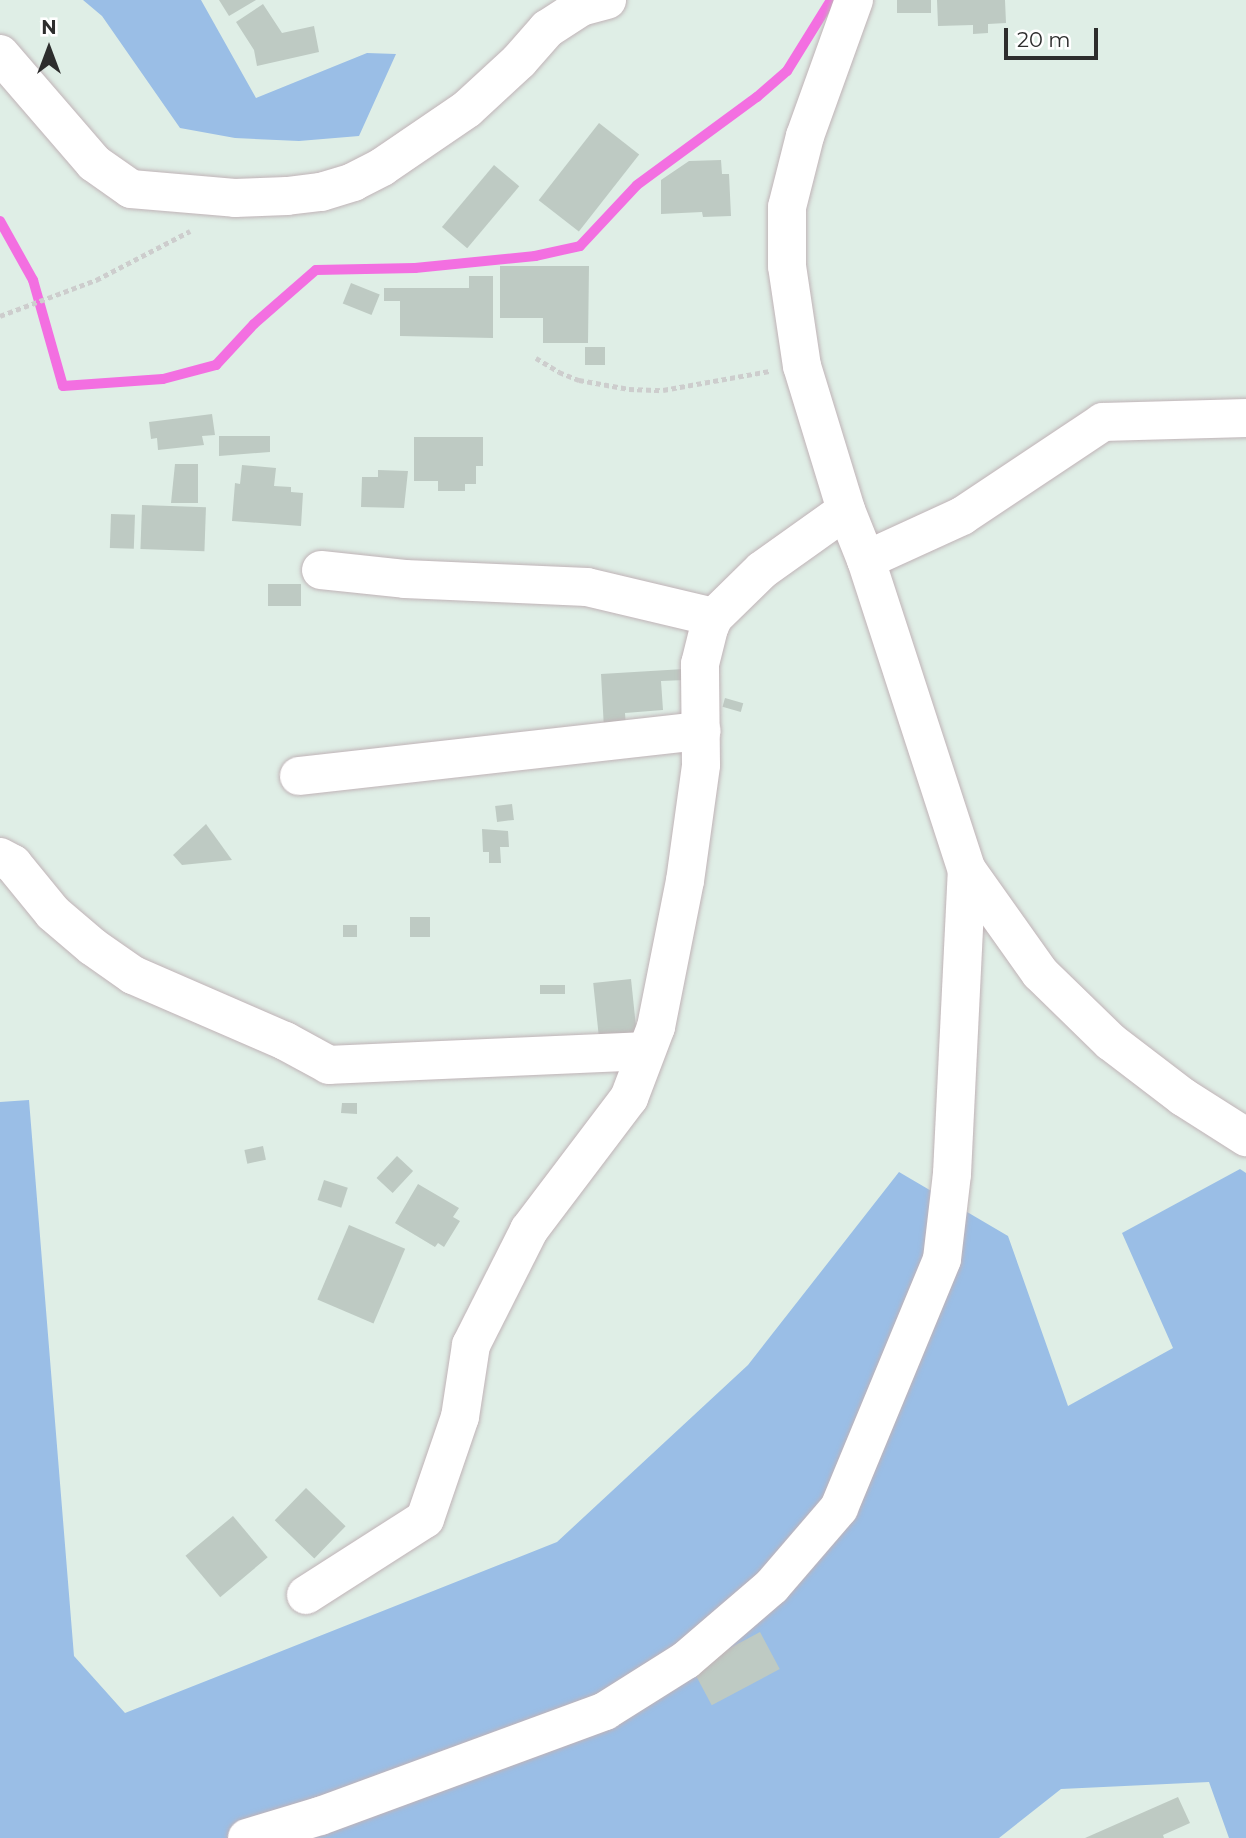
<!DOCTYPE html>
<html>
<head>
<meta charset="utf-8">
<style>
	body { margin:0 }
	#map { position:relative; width:1246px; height:1838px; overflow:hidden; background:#dfeee6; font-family:Montserrat,sans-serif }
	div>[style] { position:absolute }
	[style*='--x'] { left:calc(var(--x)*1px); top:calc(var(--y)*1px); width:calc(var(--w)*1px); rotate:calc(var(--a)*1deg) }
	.green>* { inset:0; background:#9abee6 }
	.stream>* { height:10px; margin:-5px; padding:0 5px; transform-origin:5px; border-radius:5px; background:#f36fe1 }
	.building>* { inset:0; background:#becac3; transform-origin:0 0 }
	.path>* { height:4.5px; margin-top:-2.25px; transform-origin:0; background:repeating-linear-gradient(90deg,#cdcdcd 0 5px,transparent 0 8.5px) }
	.roads { filter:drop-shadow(0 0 2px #c0b3b7) drop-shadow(0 0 2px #c0b3b7) }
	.minor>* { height:38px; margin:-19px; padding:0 19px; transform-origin:19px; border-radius:19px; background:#fff }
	span { translate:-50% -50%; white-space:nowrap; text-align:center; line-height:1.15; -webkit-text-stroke:5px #fff; paint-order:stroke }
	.north { position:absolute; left:14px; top:14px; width:70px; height:70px; -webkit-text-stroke:5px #fff; paint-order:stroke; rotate:0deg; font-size:19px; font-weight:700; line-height:28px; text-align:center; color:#2d2d2d }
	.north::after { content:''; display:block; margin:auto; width:24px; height:32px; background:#2d2d2d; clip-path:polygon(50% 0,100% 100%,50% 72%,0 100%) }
	.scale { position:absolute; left:1004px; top:28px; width:94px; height:32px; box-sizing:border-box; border:4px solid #2d2d2d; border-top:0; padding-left:9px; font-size:21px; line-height:24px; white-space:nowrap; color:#2d2d2d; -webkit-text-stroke:5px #fff; paint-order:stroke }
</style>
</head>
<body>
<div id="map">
	<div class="green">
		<i style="clip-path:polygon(83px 0,201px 0,256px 98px,367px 53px,396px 54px,359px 136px,299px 141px,235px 138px,180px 128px,102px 16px)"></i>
		<i style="clip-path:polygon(29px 1100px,74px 1656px,125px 1713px,557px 1542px,748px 1365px,899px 1172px,1008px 1236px,1068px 1406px,1173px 1348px,1122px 1233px,1240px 1169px,1246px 1173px,1246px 1838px,1229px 1838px,1209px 1782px,1061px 1789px,999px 1838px,0 1838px,0 1102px)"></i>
	</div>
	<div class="stream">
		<i style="--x:0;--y:221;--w:68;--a:60.8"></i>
		<i style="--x:33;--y:280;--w:110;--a:74.2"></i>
		<i style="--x:63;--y:386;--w:100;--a:-4"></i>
		<i style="--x:163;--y:379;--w:55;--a:-14.8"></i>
		<i style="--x:216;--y:365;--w:56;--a:-47.2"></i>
		<i style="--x:254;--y:324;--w:82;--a:-41.1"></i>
		<i style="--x:316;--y:270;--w:99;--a:-1.2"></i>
		<i style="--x:415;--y:268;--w:121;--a:-5.7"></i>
		<i style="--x:535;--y:256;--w:46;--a:-12.5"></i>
		<i style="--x:580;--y:246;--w:83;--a:-46.9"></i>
		<i style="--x:637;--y:185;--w:149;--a:-36.3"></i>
		<i style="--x:757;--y:97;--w:40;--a:-41"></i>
		<i style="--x:787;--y:71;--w:84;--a:-58.2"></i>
	</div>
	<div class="building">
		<i style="clip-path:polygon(219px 0,256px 0,229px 16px)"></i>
		<i style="left:897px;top:0;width:34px;height:13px"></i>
		<i style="clip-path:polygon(937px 0,1005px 0,1006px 23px,988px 24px,988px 33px,973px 34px,973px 25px,938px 26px)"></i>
		<i style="clip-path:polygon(263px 4px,282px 33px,314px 26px,319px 52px,257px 66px,254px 50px,236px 22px)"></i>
		<i style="left:599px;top:123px;width:51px;height:98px;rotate:38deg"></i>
		<i style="clip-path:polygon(721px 160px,722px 174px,729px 174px,731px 216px,703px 217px,702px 212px,661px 214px,661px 180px,689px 161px)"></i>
		<i style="left:494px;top:165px;width:33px;height:81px;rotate:40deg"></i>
		<i style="clip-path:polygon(500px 266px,589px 266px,588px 343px,543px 343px,543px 318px,500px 318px)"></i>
		<i style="clip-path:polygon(469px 276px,493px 276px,493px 338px,400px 336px,400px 301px,384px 301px,384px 288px,469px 288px)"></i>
		<i style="left:351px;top:283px;width:31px;height:22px;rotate:22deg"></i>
		<i style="left:585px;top:347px;width:20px;height:18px"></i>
		<i style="clip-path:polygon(212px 414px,215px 435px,202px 436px,204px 445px,158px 450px,157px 438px,151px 439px,149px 422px)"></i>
		<i style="clip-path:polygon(219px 436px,270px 436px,270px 452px,219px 456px)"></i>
		<i style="clip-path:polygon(414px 437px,483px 437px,483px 466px,476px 466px,476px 484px,465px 484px,465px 491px,438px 491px,438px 481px,414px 481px)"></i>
		<i style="clip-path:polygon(175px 464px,198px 464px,198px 503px,171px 503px)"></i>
		<i style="clip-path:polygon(242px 465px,276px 468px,274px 486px,291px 487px,291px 492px,303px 493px,301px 526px,232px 521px,235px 483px,240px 484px)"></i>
		<i style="clip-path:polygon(378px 470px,408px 471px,404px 508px,361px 507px,362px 477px,378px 477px)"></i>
		<i style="left:142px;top:505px;width:64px;height:44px;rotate:2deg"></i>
		<i style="left:111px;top:514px;width:24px;height:34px;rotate:2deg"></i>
		<i style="left:268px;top:584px;width:33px;height:22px"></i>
		<i style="clip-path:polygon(684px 669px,685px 680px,661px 681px,663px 710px,625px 713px,626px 728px,604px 729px,601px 674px)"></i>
		<i style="left:725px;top:698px;width:19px;height:9px;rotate:16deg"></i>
		<i style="left:512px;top:804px;width:16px;height:17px;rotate:83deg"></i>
		<i style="clip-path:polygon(206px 824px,232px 860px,182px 865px,173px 855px)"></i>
		<i style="clip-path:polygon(482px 829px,508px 831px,509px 847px,500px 847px,501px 863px,489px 863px,489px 852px,483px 852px)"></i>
		<i style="left:410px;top:917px;width:20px;height:20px"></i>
		<i style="left:343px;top:925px;width:14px;height:12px"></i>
		<i style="left:631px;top:979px;width:56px;height:38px;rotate:84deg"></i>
		<i style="left:540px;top:985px;width:25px;height:9px"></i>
		<i style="clip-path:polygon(342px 1103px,357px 1103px,357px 1114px,341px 1113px)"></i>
		<i style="left:263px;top:1146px;width:14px;height:19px;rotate:78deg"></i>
		<i style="left:397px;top:1156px;width:22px;height:30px;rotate:43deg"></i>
		<i style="left:324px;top:1180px;width:25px;height:21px;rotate:18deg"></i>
		<i style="clip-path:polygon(418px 1184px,459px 1208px,453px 1217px,460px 1221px,444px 1247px,438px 1243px,435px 1247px,395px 1223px)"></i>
		<i style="left:349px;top:1225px;width:61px;height:81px;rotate:23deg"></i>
		<i style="left:306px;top:1488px;width:55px;height:45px;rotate:44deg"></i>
		<i style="left:233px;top:1516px;width:54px;height:62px;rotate:50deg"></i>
		<i style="left:760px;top:1632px;width:42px;height:77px;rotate:62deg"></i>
		<i style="clip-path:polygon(1178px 1797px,1190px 1823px,1163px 1835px,1164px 1838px,1085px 1838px)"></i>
	</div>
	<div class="path">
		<i style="--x:0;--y:316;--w:103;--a:-20.6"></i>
		<i style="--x:96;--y:280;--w:106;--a:-27.5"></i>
		<i style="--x:536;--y:358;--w:27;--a:31"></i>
		<i style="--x:559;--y:372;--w:22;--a:22"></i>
		<i style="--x:579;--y:380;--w:51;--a:10.2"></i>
		<i style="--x:629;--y:389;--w:34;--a:2"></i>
		<i style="--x:663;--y:390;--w:109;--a:-10.1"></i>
	</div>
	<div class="roads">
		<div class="minor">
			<i style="--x:854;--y:0;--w:145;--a:109.8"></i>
			<i style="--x:805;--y:136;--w:73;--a:104.2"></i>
			<i style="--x:787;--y:207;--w:59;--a:90"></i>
			<i style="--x:787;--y:266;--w:101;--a:81.5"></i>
			<i style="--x:802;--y:366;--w:151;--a:73"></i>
			<i style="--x:846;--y:510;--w:54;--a:68.2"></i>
			<i style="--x:866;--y:560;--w:326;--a:72"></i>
			<i style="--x:967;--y:870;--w:126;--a:54.7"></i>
			<i style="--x:1040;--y:973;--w:99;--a:44.2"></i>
			<i style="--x:1111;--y:1042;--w:91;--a:37.4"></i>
			<i style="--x:1183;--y:1097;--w:75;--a:32.4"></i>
			<i style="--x:0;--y:54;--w:144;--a:49.2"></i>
			<i style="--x:94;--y:163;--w:45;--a:35.1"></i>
			<i style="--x:131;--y:189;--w:104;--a:4.9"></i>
			<i style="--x:235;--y:198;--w:52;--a:-2.2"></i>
			<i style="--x:287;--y:196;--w:34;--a:-7"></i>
			<i style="--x:321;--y:192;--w:34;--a:-17"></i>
			<i style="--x:353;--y:182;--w:33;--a:-27"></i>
			<i style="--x:382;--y:167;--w:103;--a:-34.3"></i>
			<i style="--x:467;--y:109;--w:71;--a:-42.7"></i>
			<i style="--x:519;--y:61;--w:43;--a:-48.8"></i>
			<i style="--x:547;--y:29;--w:40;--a:-32.9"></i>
			<i style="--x:581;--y:7;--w:27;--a:-15"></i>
			<i style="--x:866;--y:560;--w:106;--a:-24.6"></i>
			<i style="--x:962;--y:516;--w:169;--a:-33.7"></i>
			<i style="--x:1103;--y:422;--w:143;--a:-1.6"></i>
			<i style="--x:321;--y:570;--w:84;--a:6.1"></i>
			<i style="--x:405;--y:579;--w:182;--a:2.5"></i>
			<i style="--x:587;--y:587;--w:130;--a:13.3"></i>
			<i style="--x:299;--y:776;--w:405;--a:-6.4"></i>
			<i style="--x:0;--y:857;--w:15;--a:28"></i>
			<i style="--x:13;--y:864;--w:63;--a:50.8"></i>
			<i style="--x:53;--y:913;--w:52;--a:40.4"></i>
			<i style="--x:93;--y:947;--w:49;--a:35"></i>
			<i style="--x:133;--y:975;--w:166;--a:23.5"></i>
			<i style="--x:285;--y:1041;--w:50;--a:28.6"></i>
			<i style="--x:329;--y:1065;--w:317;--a:-2.5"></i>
			<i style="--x:306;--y:1595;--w:141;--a:-32.6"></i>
			<i style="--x:425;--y:1519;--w:108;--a:-71.1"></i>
			<i style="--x:460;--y:1417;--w:73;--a:-81.3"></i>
			<i style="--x:471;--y:1345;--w:129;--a:-63.2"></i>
			<i style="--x:529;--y:1230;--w:166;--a:-52.9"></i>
			<i style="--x:629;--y:1098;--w:76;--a:-69.2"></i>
			<i style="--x:656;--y:1027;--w:149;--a:-78.8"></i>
			<i style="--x:685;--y:881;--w:117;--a:-82.1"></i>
			<i style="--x:701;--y:765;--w:101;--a:-90.6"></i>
			<i style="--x:700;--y:664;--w:37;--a:-76"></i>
			<i style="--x:709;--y:628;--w:12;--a:-66"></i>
			<i style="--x:714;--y:617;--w:67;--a:-44.4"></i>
			<i style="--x:762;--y:570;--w:103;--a:-35.5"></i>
			<i style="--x:247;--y:1838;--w:76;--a:-16.8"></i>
			<i style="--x:320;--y:1816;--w:304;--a:-20.2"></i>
			<i style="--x:605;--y:1711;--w:96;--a:-32.2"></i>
			<i style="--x:686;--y:1660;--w:113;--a:-40.7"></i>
			<i style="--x:772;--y:1586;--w:103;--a:-49.3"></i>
			<i style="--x:839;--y:1508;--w:269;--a:-67.5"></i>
			<i style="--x:942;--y:1259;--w:86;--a:-83.3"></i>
			<i style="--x:952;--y:1174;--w:304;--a:-87.2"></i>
		</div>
	</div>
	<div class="north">N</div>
	<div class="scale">20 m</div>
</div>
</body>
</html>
